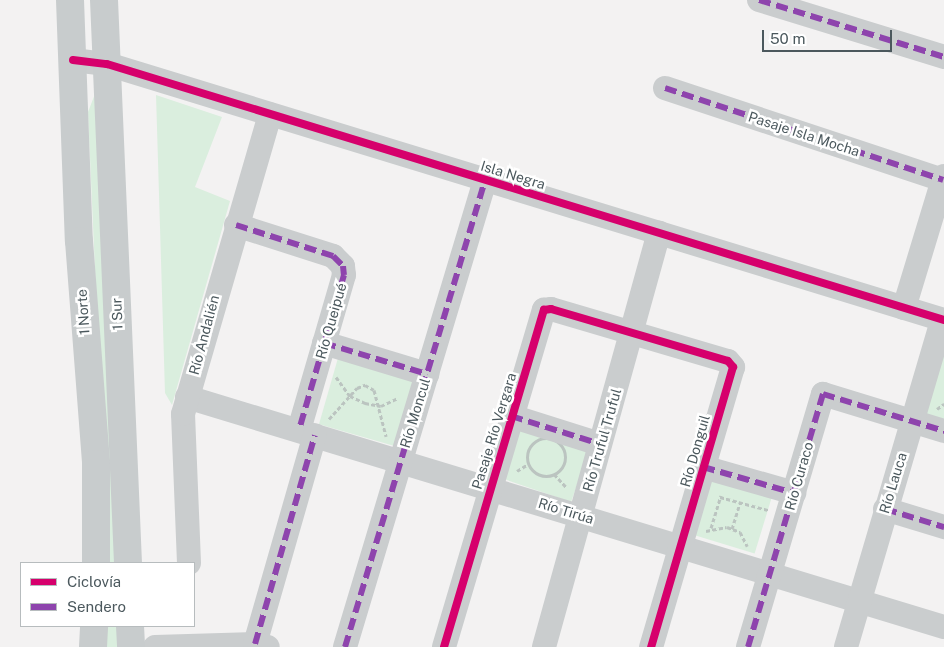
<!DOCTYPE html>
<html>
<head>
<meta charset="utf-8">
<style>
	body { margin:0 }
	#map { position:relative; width:944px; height:647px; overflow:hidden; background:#f3f2f2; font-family:"Public Sans",sans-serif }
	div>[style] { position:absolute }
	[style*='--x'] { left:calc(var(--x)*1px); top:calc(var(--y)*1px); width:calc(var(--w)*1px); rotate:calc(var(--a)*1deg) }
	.green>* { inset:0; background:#daeede; transform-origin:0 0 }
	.path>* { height:3px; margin-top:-1.5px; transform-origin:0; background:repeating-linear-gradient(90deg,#bbc4c0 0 4px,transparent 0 6.5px) }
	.path>.ring { margin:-1.5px; padding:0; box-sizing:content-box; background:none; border:3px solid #bbc4c0; border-radius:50% }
	.minor>* { height:24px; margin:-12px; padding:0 12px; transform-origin:12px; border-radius:12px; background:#cacdce }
	.major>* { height:28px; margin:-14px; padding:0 14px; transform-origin:14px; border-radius:14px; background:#c8cccd }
	.quiet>* { height:6px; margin-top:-3px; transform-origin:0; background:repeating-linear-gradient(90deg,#8e44ad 0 12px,transparent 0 18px) }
	.cycleway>* { height:8px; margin:-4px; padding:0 4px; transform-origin:4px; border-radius:4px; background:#d6006c }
	span { translate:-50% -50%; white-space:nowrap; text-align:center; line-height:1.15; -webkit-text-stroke:5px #fff; paint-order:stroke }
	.street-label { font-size:14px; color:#4b585d }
	.legend { position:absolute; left:20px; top:562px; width:175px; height:65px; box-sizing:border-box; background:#fff; border:1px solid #b7bcbe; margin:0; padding:6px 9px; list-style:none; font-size:15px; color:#4b585d }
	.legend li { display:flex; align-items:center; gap:10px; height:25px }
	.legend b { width:25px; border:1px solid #b7bcbe }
	.scale { position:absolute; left:762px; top:30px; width:130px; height:22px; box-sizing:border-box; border:2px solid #4b585d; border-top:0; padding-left:6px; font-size:15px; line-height:18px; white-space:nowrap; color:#4b585d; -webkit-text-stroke:4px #fff; paint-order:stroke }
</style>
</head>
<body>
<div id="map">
	<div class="green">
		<i style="clip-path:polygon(95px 94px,121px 563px,108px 563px,88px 112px)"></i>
		<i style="clip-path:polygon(156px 95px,222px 117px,195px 187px,230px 201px,172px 405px,165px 393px)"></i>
		<i style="clip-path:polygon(944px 352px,944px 419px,926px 414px)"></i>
		<i style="left:338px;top:358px;width:83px;height:69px;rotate:16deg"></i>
		<i style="left:513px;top:425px;width:80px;height:54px;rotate:19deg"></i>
		<i style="left:703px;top:476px;width:72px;height:59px;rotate:17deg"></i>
		<i style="clip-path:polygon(107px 626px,124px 626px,126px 647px,106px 647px)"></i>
	</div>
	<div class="path">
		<i style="--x:336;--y:377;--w:24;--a:54"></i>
		<i style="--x:350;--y:396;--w:17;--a:25"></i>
		<i style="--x:365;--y:403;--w:16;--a:11"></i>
		<i style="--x:381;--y:406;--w:19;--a:-25"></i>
		<i style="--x:937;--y:409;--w:9;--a:-36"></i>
		<i style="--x:329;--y:419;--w:42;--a:-47.9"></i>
		<i style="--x:357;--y:388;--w:9;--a:-21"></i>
		<i style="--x:365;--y:385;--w:10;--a:29"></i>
		<i style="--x:374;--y:390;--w:48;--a:75.4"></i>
		<i class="ring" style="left:527px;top:438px;width:35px;height:35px"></i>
		<i style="--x:517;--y:471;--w:13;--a:-32"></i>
		<i style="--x:554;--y:474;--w:19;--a:47"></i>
		<i style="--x:720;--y:497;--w:50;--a:15.2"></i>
		<i style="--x:711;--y:528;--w:34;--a:-73"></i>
		<i style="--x:732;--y:529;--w:28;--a:-73"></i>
		<i style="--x:706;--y:531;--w:21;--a:-11"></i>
		<i style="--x:727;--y:527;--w:14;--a:21"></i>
		<i style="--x:740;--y:532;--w:16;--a:63"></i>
	</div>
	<div class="minor">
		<i style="--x:759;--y:0;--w:194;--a:17.1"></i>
		<i style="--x:73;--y:60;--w:34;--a:7"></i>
		<i style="--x:107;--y:64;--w:875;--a:17.01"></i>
		<i style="--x:665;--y:88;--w:293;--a:18.3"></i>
		<i style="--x:236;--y:225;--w:102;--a:17.7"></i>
		<i style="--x:333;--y:256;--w:14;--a:45"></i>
		<i style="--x:343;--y:266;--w:9;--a:84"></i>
		<i style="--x:344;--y:275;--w:161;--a:106.2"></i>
		<i style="--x:904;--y:308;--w:138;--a:-73.1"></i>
		<i style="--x:324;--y:343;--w:108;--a:16.8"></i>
		<i style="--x:187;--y:397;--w:791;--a:16.9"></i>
		<i style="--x:511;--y:416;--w:93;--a:17.5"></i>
		<i style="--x:703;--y:467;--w:95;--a:15.9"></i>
		<i style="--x:885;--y:509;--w:62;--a:17"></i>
		<i style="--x:189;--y:563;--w:149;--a:-92.3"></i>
		<i style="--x:183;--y:414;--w:312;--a:-73.8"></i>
		<i style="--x:255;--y:644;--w:217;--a:-74"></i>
		<i style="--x:155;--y:647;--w:100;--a:-1.7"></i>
		<i style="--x:255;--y:644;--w:13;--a:13"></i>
		<i style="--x:345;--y:647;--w:488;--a:-73.3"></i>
		<i style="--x:444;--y:647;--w:352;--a:-73.5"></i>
		<i style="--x:544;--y:310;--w:7;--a:-8"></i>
		<i style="--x:551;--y:309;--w:184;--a:16.4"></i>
		<i style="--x:728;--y:361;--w:8;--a:50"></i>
		<i style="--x:733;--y:367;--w:292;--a:106.3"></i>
		<i style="--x:544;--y:647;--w:430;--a:-74.5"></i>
		<i style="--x:748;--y:647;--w:264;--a:-73.5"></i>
		<i style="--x:823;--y:394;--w:127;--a:17"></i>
		<i style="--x:846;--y:647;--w:341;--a:-73.6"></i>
	</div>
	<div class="major">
		<i style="--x:70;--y:0;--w:241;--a:87.9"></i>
		<i style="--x:79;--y:241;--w:224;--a:85.6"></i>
		<i style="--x:96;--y:464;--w:99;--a:90"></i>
		<i style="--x:104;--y:0;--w:564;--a:87.56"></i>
		<i style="--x:130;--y:626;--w:21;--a:87"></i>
		<i style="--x:93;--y:647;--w:21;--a:-87"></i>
	</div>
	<div class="quiet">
		<i style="--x:759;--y:0;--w:194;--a:17.1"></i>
		<i style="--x:665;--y:88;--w:293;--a:18.3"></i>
		<i style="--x:236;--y:225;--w:102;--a:17.7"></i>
		<i style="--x:333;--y:256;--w:14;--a:45"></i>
		<i style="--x:343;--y:266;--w:9;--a:84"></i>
		<i style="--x:344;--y:275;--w:161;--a:106.2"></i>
		<i style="--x:324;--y:343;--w:108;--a:16.8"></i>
		<i style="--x:511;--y:416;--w:93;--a:17.5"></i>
		<i style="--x:703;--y:467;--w:95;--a:15.9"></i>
		<i style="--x:885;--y:509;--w:62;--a:17"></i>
		<i style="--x:255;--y:644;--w:217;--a:-74"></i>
		<i style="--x:345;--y:647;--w:488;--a:-73.3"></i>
		<i style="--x:748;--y:647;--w:264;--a:-73.5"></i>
		<i style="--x:823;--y:394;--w:127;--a:17"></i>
	</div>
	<div class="cycleway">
		<i style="--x:73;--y:60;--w:34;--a:7"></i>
		<i style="--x:107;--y:64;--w:875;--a:17.01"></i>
		<i style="--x:444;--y:647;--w:352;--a:-73.5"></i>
		<i style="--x:544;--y:310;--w:7;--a:-8"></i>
		<i style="--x:551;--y:309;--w:184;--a:16.4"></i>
		<i style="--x:728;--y:361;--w:8;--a:50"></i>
		<i style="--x:733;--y:367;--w:292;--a:106.3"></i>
	</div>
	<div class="street-label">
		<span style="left:804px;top:134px;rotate:18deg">Pasaje Isla Mocha</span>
		<span style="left:513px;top:175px;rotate:17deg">Isla Negra</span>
		<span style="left:83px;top:312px;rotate:-94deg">1 Norte</span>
		<span style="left:117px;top:314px;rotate:-92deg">1 Sur</span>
		<span style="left:331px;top:321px;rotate:-74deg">Río Queipué</span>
		<span style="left:204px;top:335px;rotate:-75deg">Río Andalién</span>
		<span style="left:415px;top:413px;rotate:-73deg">Río Moncul</span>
		<span style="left:494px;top:431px;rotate:-73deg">Pasaje Río Vergara</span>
		<span style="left:602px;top:440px;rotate:-74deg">Río Truful Truful</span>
		<span style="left:695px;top:451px;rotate:-74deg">Río Donguil</span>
		<span style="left:799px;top:476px;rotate:-74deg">Río Curaco</span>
		<span style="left:893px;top:483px;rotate:-73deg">Río Lauca</span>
		<span style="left:566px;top:511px;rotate:17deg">Río Tirúa</span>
	</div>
	<ul class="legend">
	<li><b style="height:6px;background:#d6006c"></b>Ciclovía</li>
	<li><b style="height:6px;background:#8e44ad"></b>Sendero</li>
	</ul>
	<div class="scale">50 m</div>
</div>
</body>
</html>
